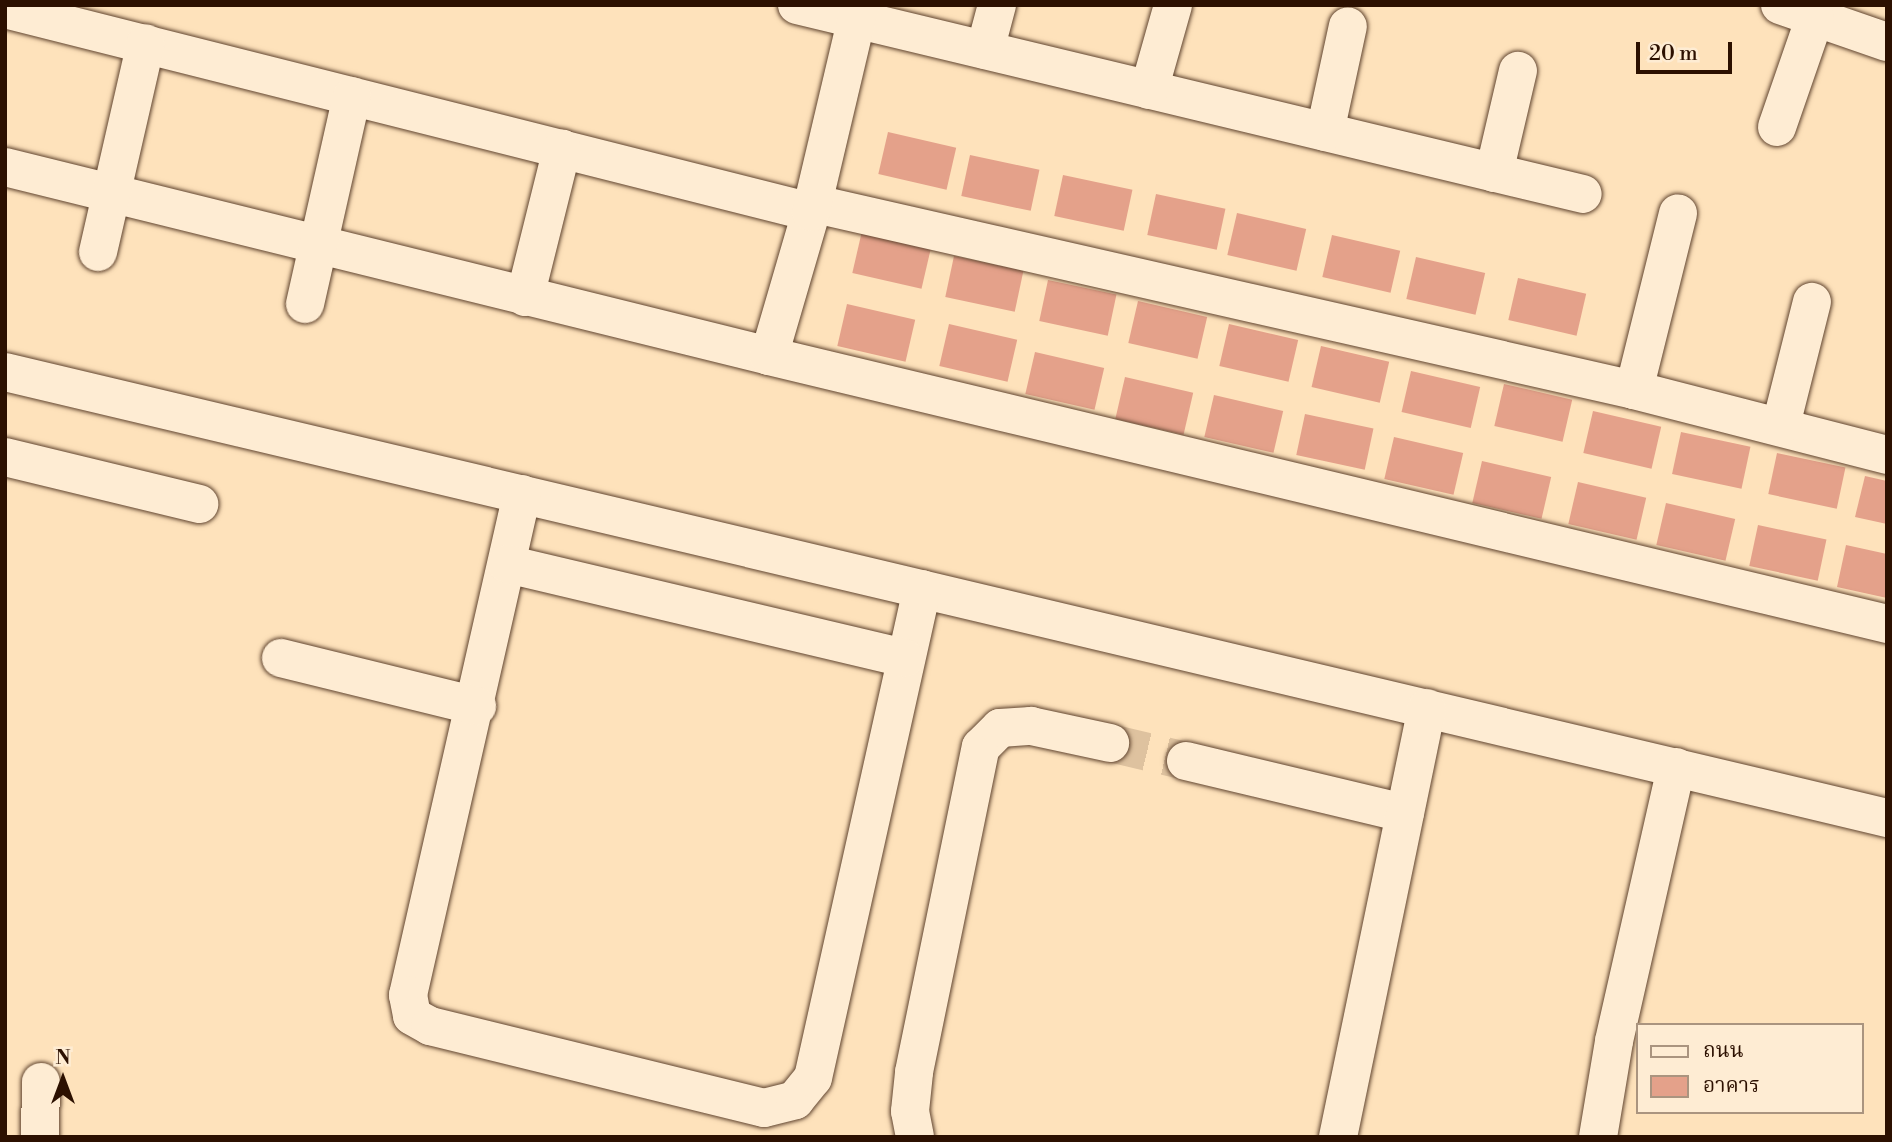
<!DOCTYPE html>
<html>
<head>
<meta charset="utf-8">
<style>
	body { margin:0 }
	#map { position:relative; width:1892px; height:1142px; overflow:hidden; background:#fee2bb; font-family:"Libre Bodoni","Noto Serif Thai",serif }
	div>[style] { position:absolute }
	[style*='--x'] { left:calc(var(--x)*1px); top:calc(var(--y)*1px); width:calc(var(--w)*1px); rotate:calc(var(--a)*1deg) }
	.building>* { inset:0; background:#e4a18a; transform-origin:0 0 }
	.minor-tunnel>* { height:38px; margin-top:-19px; transform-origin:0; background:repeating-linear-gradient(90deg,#dec29f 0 38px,transparent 0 57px) }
	.roads { filter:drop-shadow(0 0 2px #60442f) drop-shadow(0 0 2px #60442f) }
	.minor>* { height:38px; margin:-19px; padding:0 19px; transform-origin:19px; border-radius:19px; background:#feecd3 }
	span { translate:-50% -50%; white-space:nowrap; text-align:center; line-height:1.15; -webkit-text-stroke:5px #feecd3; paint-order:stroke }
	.frame { position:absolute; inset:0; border:7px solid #2c1000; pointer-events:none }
	.legend { position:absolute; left:1636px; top:1023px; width:228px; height:91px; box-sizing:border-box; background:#feecd3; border:2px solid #aa947f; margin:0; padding:9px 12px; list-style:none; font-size:21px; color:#2c1000 }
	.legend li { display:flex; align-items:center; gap:14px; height:35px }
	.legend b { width:35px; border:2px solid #aa947f }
	.north { position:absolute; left:28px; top:1044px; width:70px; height:70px; -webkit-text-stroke:5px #feecd3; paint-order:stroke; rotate:0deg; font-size:19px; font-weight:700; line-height:28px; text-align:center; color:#2c1000 }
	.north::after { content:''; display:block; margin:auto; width:24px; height:32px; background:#2c1000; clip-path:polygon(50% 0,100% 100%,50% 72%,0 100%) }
	.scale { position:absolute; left:1636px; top:42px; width:96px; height:32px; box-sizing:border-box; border:4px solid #2c1000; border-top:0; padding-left:9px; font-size:21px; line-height:24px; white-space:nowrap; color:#2c1000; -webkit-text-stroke:5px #feecd3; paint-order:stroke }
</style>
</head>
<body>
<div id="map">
	<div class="building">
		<i style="left:888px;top:132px;width:70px;height:43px;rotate:13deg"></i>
		<i style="left:970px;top:155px;width:71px;height:42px;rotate:12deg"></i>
		<i style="left:1063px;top:175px;width:71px;height:42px;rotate:12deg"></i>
		<i style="left:1156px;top:194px;width:71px;height:42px;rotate:12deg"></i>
		<i style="left:1237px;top:213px;width:71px;height:43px;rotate:13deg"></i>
		<i style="left:862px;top:231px;width:71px;height:43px;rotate:13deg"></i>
		<i style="left:1332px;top:235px;width:70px;height:43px;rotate:13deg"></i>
		<i style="left:954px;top:256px;width:71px;height:42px;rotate:12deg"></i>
		<i style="left:1416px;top:257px;width:71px;height:43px;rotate:13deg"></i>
		<i style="left:1518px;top:278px;width:70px;height:43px;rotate:13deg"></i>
		<i style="left:1048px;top:280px;width:70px;height:42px;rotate:12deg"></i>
		<i style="left:1138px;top:301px;width:71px;height:43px;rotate:13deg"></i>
		<i style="left:847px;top:304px;width:70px;height:43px;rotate:13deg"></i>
		<i style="left:949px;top:324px;width:70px;height:43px;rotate:13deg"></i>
		<i style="left:1229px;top:324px;width:71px;height:43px;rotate:13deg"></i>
		<i style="left:1321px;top:346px;width:70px;height:42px;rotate:13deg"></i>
		<i style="left:1035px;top:352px;width:71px;height:43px;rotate:13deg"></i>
		<i style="left:1411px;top:371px;width:71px;height:42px;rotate:13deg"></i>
		<i style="left:1125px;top:377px;width:70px;height:43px;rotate:13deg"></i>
		<i style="left:1504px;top:384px;width:70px;height:43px;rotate:13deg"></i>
		<i style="left:1214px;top:395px;width:71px;height:43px;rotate:13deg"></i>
		<i style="left:1593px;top:411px;width:70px;height:43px;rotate:13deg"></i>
		<i style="left:1305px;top:414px;width:70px;height:42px;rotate:12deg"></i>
		<i style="left:1681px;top:432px;width:71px;height:43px;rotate:12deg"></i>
		<i style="left:1394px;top:437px;width:71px;height:43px;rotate:13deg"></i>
		<i style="left:1777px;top:453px;width:70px;height:42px;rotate:12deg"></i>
		<i style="left:1482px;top:461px;width:71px;height:43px;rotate:13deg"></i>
		<i style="clip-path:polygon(1865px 476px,1887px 481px,1887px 524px,1855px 517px)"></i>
		<i style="left:1578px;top:482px;width:70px;height:43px;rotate:13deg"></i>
		<i style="left:1666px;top:503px;width:71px;height:43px;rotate:13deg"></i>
		<i style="left:1758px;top:525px;width:70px;height:42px;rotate:12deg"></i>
		<i style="clip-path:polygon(1846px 545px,1887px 554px,1887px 598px,1837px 587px)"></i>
	</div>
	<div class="minor-tunnel">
		<i style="--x:1110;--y:743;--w:78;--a:13.3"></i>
	</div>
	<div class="roads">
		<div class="minor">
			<i style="--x:797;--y:5;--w:808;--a:13.52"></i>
			<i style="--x:1780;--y:5;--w:113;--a:19.1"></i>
			<i style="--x:5;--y:9;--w:831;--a:14.14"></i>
			<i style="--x:985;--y:50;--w:47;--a:-75.1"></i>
			<i style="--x:1149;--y:90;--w:88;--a:-74.2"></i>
			<i style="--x:1777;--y:127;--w:116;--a:-70.9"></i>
			<i style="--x:1325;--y:132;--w:108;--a:-77.8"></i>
			<i style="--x:5;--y:167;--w:787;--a:13.89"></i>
			<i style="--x:769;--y:356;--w:1150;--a:13.48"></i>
			<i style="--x:1494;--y:173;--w:105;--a:-76.8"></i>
			<i style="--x:811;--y:203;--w:844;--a:12.8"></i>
			<i style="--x:1634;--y:390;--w:261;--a:14.4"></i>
			<i style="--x:98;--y:252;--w:214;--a:-77.1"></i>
			<i style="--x:525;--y:297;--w:153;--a:-76"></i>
			<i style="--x:305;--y:304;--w:213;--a:-77.3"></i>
			<i style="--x:769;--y:356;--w:150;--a:-73.7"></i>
			<i style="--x:811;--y:212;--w:213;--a:-76.7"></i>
			<i style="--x:5;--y:372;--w:1934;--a:13.33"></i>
			<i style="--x:1634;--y:390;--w:182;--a:-76"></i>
			<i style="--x:1781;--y:425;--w:127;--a:-75.9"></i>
			<i style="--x:5;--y:457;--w:200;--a:13.6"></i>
			<i style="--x:522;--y:494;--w:514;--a:102.82"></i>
			<i style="--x:408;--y:995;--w:21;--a:79"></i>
			<i style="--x:412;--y:1016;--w:21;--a:29"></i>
			<i style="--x:430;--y:1026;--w:344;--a:13.8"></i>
			<i style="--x:764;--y:1108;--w:32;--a:-14"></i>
			<i style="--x:795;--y:1100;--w:28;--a:-51"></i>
			<i style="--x:813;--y:1078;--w:501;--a:-77.43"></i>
			<i style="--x:507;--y:564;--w:409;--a:13.3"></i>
			<i style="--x:281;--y:658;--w:202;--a:13.8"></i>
			<i style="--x:1186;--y:761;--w:225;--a:13.4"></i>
			<i style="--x:40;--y:1137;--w:55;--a:-89"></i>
			<i style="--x:915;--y:1137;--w:26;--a:-101"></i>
			<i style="--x:910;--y:1111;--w:39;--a:-84"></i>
			<i style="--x:914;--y:1072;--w:332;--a:-78.4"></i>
			<i style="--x:981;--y:747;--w:27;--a:-45"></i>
			<i style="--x:1000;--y:728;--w:31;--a:-4"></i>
			<i style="--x:1031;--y:726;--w:81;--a:12.1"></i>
			<i style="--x:1338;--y:1137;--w:438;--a:-78.3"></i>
			<i style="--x:1598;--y:1137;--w:97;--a:-80.5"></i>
			<i style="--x:1614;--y:1041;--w:281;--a:-77.2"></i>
		</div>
	</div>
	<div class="frame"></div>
	<ul class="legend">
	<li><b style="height:9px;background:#feecd3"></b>ถนน</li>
	<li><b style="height:19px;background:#e4a18a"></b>อาคาร</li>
	</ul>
	<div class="north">N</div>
	<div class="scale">20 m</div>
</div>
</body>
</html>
